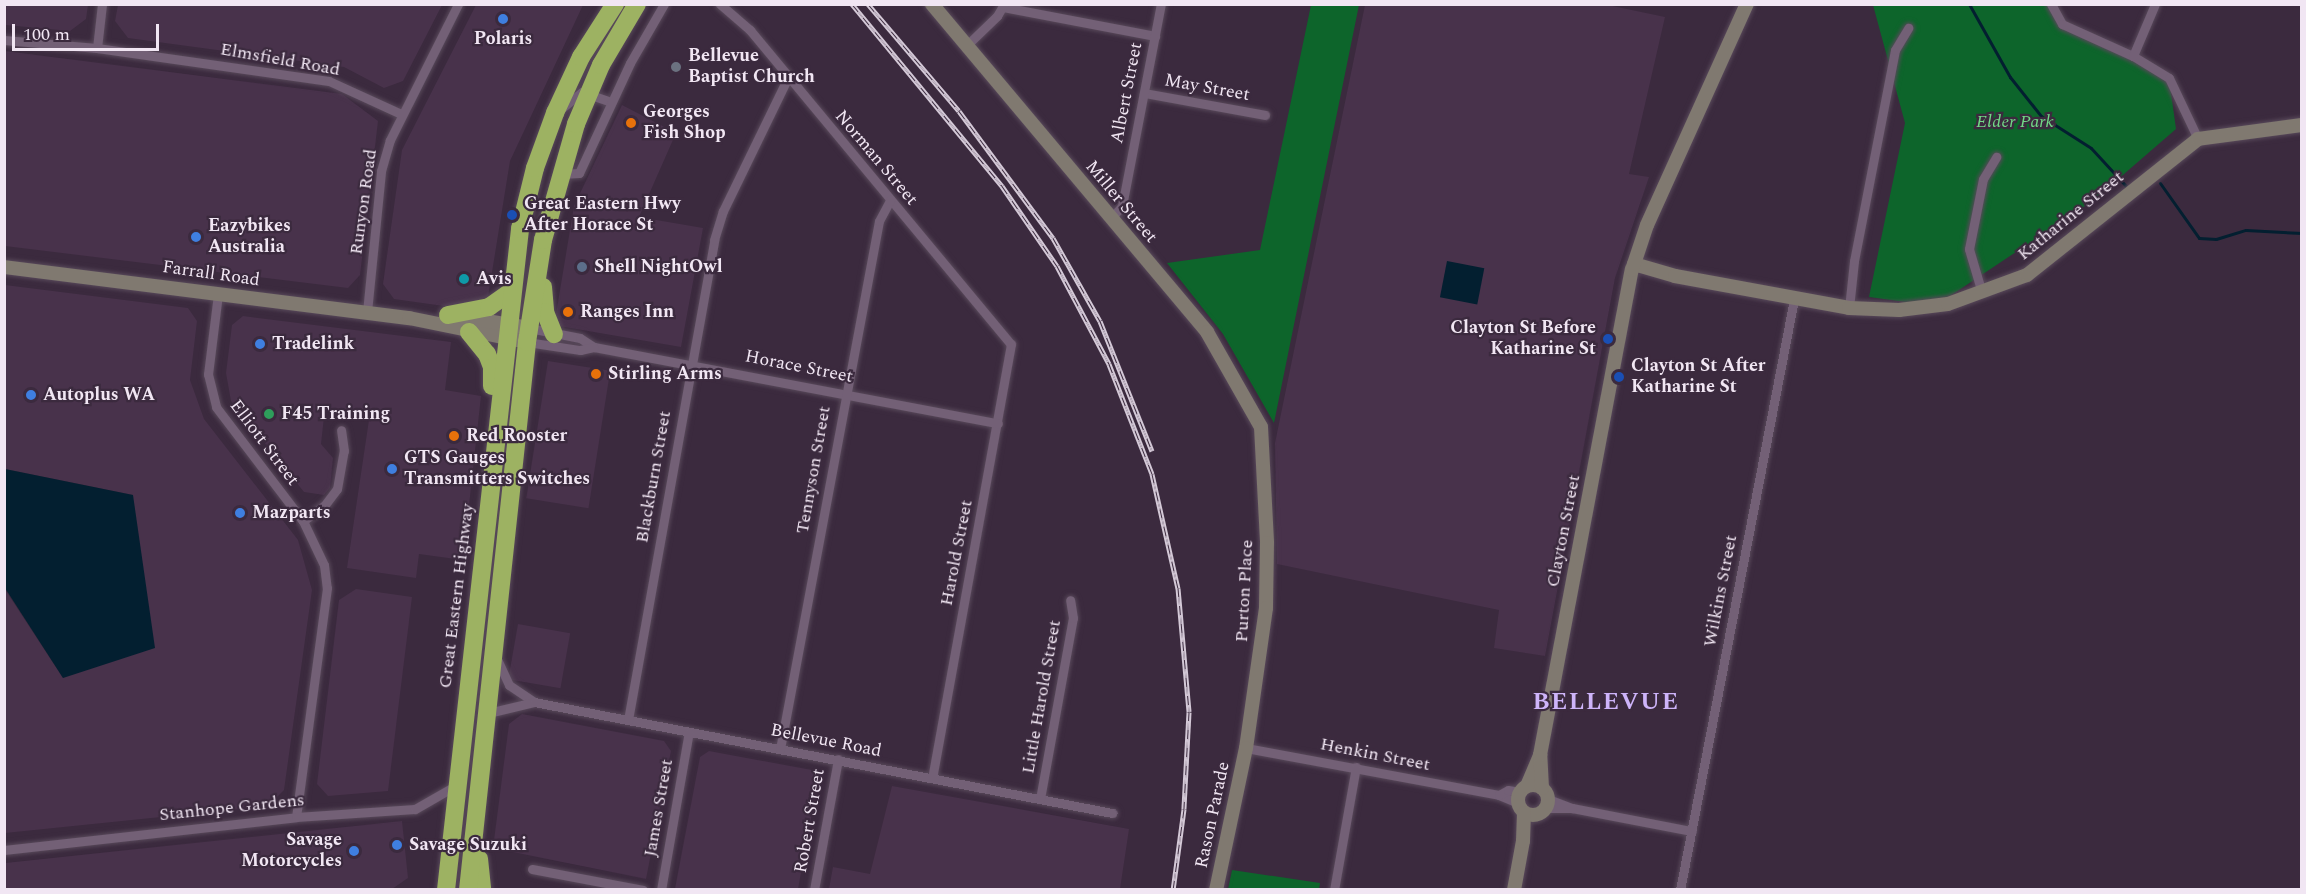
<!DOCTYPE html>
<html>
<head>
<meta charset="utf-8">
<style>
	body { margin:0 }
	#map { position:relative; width:2306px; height:894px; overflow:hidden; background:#3b2a3e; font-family:Spectral,serif }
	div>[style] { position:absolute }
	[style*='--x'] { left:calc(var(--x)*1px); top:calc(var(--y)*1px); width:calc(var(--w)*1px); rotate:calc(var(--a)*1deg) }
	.built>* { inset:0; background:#48324b; transform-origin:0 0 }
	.green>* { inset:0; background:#0d652b }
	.water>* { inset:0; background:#031f30; transform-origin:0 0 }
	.stream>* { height:3px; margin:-1.5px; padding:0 1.5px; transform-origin:1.5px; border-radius:1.5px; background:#031f30 }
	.roads { filter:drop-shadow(0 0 2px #58495a) drop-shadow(0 0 2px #58495a) }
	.street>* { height:9px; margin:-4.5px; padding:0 4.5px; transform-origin:4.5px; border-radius:4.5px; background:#736076 }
	.secondary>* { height:14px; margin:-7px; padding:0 7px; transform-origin:7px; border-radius:7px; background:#807970 }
	.secondary>.ring { margin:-7px; padding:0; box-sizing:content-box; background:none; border:14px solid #807970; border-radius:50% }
	.highway>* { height:18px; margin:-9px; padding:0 9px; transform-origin:9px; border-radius:9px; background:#9db262 }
	.rail>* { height:5px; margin-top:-2.5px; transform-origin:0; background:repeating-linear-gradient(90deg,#3b2a3e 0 9px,#d4c9d7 0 18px); box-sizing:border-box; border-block:2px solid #d4c9d7 }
	.dots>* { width:16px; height:16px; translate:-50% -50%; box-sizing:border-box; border:3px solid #3b2a3e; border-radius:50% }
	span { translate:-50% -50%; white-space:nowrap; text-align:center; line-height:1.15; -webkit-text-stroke:4.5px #3b2a3e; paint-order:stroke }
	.poi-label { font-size:18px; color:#f1e6f3; font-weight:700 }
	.left { translate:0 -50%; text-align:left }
	.right { translate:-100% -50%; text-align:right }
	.street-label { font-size:18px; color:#f1e6f3 }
	.park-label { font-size:18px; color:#72d987; font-style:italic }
	.district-label { font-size:24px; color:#ceb4fa; font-weight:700; letter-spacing:1.5px }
	.frame { position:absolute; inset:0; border:6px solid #f1e6f3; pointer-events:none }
	.scale { position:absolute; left:12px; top:24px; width:147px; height:27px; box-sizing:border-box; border:3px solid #f1e6f3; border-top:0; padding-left:8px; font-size:18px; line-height:21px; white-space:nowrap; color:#f1e6f3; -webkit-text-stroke:4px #3b2a3e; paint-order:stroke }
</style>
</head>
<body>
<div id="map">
	<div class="built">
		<i style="clip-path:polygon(1603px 4px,1665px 17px,1629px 174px,1649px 177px,1615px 278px,1545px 656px,1494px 648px,1499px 610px,1277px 564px,1275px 443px,1365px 5px)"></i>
		<i style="clip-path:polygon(4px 5px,5px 4px,88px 5px,86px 19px,70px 31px,5px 25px)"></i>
		<i style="clip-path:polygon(118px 5px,118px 4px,442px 5px,403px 81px,384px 88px,344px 67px,128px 38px,115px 21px)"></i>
		<i style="clip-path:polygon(476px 5px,583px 5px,510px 161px,488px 297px,458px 308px,394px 299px,383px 284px,402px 150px)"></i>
		<i style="clip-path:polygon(5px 51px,342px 94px,378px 121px,360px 275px,348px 288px,5px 246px)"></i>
		<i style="clip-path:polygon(622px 105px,676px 133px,639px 217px,703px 228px,681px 347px,559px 326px,555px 320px,574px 206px)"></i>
		<i style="clip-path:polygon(5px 285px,188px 308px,197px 321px,190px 380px,204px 419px,298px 540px,312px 590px,284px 790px,268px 806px,5px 833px,4px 588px,63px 678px,133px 495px,5px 469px)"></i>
		<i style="clip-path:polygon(243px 316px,451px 342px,445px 390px,481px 396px,463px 560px,419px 554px,416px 578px,347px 568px,370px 413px,325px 408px,321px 444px,333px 458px,330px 488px,324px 495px,304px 492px,231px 401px,226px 373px,232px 325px)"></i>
		<i style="left:548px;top:361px;width:63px;height:139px;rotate:9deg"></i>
		<i style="clip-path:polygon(356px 589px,412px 597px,388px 791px,328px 796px,317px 784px,339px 600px)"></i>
		<i style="left:518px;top:624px;width:53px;height:56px;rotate:10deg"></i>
		<i style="clip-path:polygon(522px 714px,664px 741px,671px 751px,646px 879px,493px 848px,509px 724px)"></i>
		<i style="clip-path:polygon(709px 751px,812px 770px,818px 780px,798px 889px,675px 889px,700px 757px)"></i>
		<i style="clip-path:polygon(892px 786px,1129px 829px,1120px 889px,829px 889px,833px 867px,870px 874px)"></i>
		<i style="clip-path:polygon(402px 821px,408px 878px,392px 889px,5px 889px,5px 863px)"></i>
	</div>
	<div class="green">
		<i style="clip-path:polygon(1311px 5px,1359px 5px,1274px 423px,1223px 334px,1167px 263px,1260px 250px)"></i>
		<i style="clip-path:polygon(1873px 5px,2051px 5px,2063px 24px,2169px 78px,2176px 129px,2094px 200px,1935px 306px,1869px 297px,1905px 123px)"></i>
		<i style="clip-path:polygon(1232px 870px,1320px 883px,1319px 889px,1228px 889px)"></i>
	</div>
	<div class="water">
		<i style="left:1447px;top:261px;width:38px;height:37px;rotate:11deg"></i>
		<i style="clip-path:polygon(5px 469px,133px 495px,155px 648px,63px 678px,5px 588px)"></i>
	</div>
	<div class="stream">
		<i style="--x:1969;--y:4;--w:84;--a:60.7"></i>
		<i style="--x:2010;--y:77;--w:50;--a:51.5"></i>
		<i style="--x:2041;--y:116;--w:59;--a:32.6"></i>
		<i style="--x:2091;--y:148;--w:52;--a:47.4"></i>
		<i style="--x:2160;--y:183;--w:67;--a:54.7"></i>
		<i style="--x:2199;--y:238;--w:17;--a:3"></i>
		<i style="--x:2216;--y:239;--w:31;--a:-17"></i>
		<i style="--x:2246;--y:230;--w:56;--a:3.1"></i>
	</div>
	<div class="roads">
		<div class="street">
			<i style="--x:720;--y:4;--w:40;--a:41"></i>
			<i style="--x:750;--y:30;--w:408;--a:50.3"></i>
			<i style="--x:1011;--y:344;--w:441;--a:100.3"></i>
			<i style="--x:2051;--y:4;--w:23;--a:61"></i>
			<i style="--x:2062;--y:24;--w:78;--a:24.3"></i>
			<i style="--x:2133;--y:56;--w:42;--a:31.4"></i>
			<i style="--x:2169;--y:78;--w:68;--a:64.6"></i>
			<i style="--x:1003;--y:7;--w:155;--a:10.8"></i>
			<i style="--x:4;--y:40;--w:93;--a:4.9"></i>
			<i style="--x:97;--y:48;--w:234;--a:8.1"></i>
			<i style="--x:329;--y:81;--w:79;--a:24.6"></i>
			<i style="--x:967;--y:45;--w:42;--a:-44"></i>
			<i style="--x:997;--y:16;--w:14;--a:-60"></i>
			<i style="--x:97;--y:48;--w:44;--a:-83.5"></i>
			<i style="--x:2133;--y:56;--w:56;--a:-67.1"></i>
			<i style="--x:1144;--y:93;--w:123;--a:10.3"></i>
			<i style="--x:562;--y:108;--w:26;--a:-39"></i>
			<i style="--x:582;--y:92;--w:31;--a:19"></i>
			<i style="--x:561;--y:174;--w:18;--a:-3"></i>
			<i style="--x:579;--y:173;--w:121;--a:-65.1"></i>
			<i style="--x:630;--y:63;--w:68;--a:-60"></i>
			<i style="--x:1111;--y:218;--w:16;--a:-47"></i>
			<i style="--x:1122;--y:206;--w:206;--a:-79.1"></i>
			<i style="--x:1982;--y:293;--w:46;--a:-106.5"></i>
			<i style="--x:1969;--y:249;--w:71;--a:-78.7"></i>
			<i style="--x:1983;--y:179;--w:26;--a:-59"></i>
			<i style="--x:218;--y:294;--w:81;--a:97.1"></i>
			<i style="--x:208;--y:374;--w:34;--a:76"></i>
			<i style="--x:216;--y:407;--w:143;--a:52.7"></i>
			<i style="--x:303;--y:521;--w:49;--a:64.5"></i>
			<i style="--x:324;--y:565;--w:23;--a:83"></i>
			<i style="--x:327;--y:588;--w:231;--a:97.7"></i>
			<i style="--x:1849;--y:308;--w:47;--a:-83.9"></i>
			<i style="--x:1854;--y:261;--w:215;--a:-79"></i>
			<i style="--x:1895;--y:50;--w:26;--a:-59"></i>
			<i style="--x:367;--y:312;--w:142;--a:-84.3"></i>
			<i style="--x:381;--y:171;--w:32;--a:-74"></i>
			<i style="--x:390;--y:140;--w:152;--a:-63.4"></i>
			<i style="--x:529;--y:328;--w:52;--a:11.1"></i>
			<i style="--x:580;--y:338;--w:17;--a:33"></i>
			<i style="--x:594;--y:347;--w:411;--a:10.7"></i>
			<i style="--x:527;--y:342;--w:54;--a:8.6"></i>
			<i style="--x:580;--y:350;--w:14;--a:-12"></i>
			<i style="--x:303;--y:521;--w:26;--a:-36"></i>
			<i style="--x:324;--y:506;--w:21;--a:-53"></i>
			<i style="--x:337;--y:489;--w:39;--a:-80"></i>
			<i style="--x:344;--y:451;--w:21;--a:-98"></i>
			<i style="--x:496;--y:657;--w:31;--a:65"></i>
			<i style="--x:509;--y:685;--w:30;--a:34"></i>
			<i style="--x:488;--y:713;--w:47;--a:-13.4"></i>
			<i style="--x:534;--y:702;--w:589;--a:10.87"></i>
			<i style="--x:628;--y:720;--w:488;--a:-79.8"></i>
			<i style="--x:714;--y:240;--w:30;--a:-73"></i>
			<i style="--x:723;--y:211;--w:149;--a:-64.1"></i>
			<i style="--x:1246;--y:748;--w:257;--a:10.5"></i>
			<i style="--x:1499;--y:795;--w:21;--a:23"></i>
			<i style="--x:780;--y:749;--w:537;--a:-79.38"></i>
			<i style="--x:879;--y:221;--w:24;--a:-62"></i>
			<i style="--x:1499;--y:795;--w:10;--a:-29"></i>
			<i style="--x:1508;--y:790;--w:12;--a:9"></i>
			<i style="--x:1040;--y:799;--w:184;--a:-79.7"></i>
			<i style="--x:1073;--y:618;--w:18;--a:-99"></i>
			<i style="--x:1548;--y:799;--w:26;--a:21"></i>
			<i style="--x:1572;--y:808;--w:122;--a:10.9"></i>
			<i style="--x:1546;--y:808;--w:26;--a:0"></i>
			<i style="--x:4;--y:850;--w:294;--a:-6.4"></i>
			<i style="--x:296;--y:817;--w:119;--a:-3.8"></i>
			<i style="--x:415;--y:809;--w:46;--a:-29.9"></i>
			<i style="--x:532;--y:869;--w:113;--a:10.7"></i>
			<i style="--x:661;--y:890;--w:160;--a:-80"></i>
			<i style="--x:814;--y:890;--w:133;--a:-79.6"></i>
			<i style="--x:1334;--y:890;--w:125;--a:-79.9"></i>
			<i style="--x:1680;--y:890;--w:602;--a:-79.08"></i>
		</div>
		<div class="secondary">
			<i style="--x:932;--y:4;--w:428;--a:50"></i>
			<i style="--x:1207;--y:332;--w:109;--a:60.4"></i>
			<i style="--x:1261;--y:427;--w:116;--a:87"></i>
			<i style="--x:1267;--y:543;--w:65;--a:90.9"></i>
			<i style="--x:1266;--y:608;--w:141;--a:98.1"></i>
			<i style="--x:1246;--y:748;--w:145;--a:101.9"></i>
			<i style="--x:1634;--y:264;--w:43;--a:16.3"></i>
			<i style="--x:1675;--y:276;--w:177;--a:10.4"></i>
			<i style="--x:1849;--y:308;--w:50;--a:2.3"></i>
			<i style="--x:1899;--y:310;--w:49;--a:-7"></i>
			<i style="--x:1948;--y:304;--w:84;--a:-20.2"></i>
			<i style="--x:2027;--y:275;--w:218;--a:-38.5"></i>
			<i style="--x:2198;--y:139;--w:105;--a:-7.7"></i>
			<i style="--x:4;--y:267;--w:408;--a:7.2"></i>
			<i style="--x:409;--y:318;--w:120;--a:11.5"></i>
			<i style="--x:456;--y:316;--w:74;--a:9.3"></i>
			<i class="ring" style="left:1518px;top:785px;width:16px;height:16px"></i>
			<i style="--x:1527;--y:786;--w:34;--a:-67"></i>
			<i style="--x:1542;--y:788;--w:33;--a:-93"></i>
			<i style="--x:1540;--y:755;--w:494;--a:-79.3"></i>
			<i style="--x:1632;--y:270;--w:47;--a:-71.6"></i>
			<i style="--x:1647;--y:225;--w:243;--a:-65.7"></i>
			<i style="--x:1514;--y:890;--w:50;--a:-79.6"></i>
			<i style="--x:1523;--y:841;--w:28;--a:-88"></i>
		</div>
		<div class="highway">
			<i style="--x:543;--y:287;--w:25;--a:85"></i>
			<i style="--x:545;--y:312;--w:24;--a:68"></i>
			<i style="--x:448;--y:315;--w:42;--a:-11"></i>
			<i style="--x:489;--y:307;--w:28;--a:-35"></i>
			<i style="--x:469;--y:332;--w:28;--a:51"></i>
			<i style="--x:487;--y:354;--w:14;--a:69"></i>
			<i style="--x:492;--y:367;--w:19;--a:90"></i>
			<i style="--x:479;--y:859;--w:31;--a:84"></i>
			<i style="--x:446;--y:890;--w:665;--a:-83.61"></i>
			<i style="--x:520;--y:229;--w:63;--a:-76.2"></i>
			<i style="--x:535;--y:168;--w:59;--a:-70"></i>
			<i style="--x:555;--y:113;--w:62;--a:-65.1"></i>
			<i style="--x:581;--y:57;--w:63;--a:-57.3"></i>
			<i style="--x:468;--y:890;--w:551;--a:-83.85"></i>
			<i style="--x:527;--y:342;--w:103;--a:-81.1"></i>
			<i style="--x:543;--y:240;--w:121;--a:-74.1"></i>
			<i style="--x:576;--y:124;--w:64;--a:-67"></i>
			<i style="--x:601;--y:65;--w:71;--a:-59.5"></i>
		</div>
	</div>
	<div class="rail">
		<i style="--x:852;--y:4;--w:236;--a:50.5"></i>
		<i style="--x:1002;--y:186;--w:97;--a:55.5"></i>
		<i style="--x:1057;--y:266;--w:111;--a:62"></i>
		<i style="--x:1109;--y:364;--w:118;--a:68.6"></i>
		<i style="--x:1152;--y:474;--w:117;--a:77.2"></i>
		<i style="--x:1178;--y:588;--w:124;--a:84.9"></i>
		<i style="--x:1189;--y:712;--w:97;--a:93"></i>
		<i style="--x:1184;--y:809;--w:82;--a:97.7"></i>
		<i style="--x:868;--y:4;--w:140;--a:49.6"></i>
		<i style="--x:959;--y:111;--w:158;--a:53.5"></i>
		<i style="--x:1053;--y:238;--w:95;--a:60.5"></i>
		<i style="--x:1100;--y:321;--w:140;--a:68.2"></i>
	</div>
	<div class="dots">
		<i style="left:503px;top:19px;background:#3f7fe0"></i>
		<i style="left:676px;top:67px;background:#6b7280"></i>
		<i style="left:631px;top:123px;background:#e8710a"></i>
		<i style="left:512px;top:215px;background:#1a4fb4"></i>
		<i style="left:196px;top:237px;background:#3f7fe0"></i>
		<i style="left:582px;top:267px;background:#5c6f8a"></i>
		<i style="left:464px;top:279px;background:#0f9aa8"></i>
		<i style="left:568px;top:312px;background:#e8710a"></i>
		<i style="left:1608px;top:339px;background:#1a4fb4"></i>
		<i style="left:260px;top:344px;background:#3f7fe0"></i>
		<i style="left:596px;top:374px;background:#e8710a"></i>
		<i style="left:1619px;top:377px;background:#1a4fb4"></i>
		<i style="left:31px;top:395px;background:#3f7fe0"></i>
		<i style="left:269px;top:414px;background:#2e9e5b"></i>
		<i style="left:454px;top:436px;background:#e8710a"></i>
		<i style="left:392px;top:469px;background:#3f7fe0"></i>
		<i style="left:240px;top:513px;background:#3f7fe0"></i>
		<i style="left:397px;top:845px;background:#3f7fe0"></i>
		<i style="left:354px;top:851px;background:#3f7fe0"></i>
	</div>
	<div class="poi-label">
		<span style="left:503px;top:39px">Polaris</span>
		<span class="left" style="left:688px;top:67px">Bellevue<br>Baptist Church</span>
		<span class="left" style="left:643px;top:123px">Georges<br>Fish Shop</span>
		<span class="left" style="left:524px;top:215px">Great Eastern Hwy<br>After Horace St</span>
		<span class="left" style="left:208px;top:237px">Eazybikes<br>Australia</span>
		<span class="left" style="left:594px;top:267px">Shell NightOwl</span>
		<span class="left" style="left:476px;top:279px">Avis</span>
		<span class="left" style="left:580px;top:312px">Ranges Inn</span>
		<span class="right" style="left:1596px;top:339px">Clayton St Before<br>Katharine St</span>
		<span class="left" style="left:272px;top:344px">Tradelink</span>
		<span class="left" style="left:1631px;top:377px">Clayton St After<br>Katharine St</span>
		<span class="left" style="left:608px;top:374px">Stirling Arms</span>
		<span class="left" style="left:43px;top:395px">Autoplus WA</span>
		<span class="left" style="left:281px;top:414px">F45 Training</span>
		<span class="left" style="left:466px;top:436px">Red Rooster</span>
		<span class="left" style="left:404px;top:469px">GTS Gauges<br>Transmitters Switches</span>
		<span class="left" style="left:252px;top:513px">Mazparts</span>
		<span class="right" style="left:342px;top:851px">Savage<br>Motorcycles</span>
		<span class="left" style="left:409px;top:845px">Savage Suzuki</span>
	</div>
	<div class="street-label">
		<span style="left:280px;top:60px;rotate:10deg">Elmsfield Road</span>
		<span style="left:1207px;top:88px;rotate:10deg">May Street</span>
		<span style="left:1127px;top:93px;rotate:-79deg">Albert Street</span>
		<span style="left:876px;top:158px;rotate:50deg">Norman Street</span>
		<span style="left:364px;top:202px;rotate:-82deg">Runyon Road</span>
		<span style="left:1121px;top:202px;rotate:50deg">Miller Street</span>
		<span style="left:2071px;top:216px;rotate:-39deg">Katharine Street</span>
		<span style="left:211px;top:274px;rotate:8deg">Farrall Road</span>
		<span style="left:799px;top:367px;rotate:11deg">Horace Street</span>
		<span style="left:264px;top:443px;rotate:53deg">Elliott Street</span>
		<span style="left:814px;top:470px;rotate:-80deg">Tennyson Street</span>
		<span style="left:654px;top:477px;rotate:-80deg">Blackburn Street</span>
		<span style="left:1564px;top:531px;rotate:-79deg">Clayton Street</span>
		<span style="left:957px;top:553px;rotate:-79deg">Harold Street</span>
		<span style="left:1245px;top:591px;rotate:-87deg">Purton Place</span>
		<span style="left:1721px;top:591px;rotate:-79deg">Wilkins Street</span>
		<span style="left:457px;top:596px;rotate:-83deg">Great Eastern Highway</span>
		<span style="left:1042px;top:697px;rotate:-80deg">Little Harold Street</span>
		<span style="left:826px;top:741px;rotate:11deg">Bellevue Road</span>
		<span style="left:1375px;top:755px;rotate:11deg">Henkin Street</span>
		<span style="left:232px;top:808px;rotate:-6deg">Stanhope Gardens</span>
		<span style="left:659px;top:808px;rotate:-80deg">James Street</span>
		<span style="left:1213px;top:815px;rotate:-78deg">Rason Parade</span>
		<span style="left:810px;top:821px;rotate:-80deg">Robert Street</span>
	</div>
	<div class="park-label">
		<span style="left:2015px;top:122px">Elder Park</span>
	</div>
	<div class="district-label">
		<span style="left:1606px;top:703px">BELLEVUE</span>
	</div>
	<div class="frame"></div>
	<div class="scale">100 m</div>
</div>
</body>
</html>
